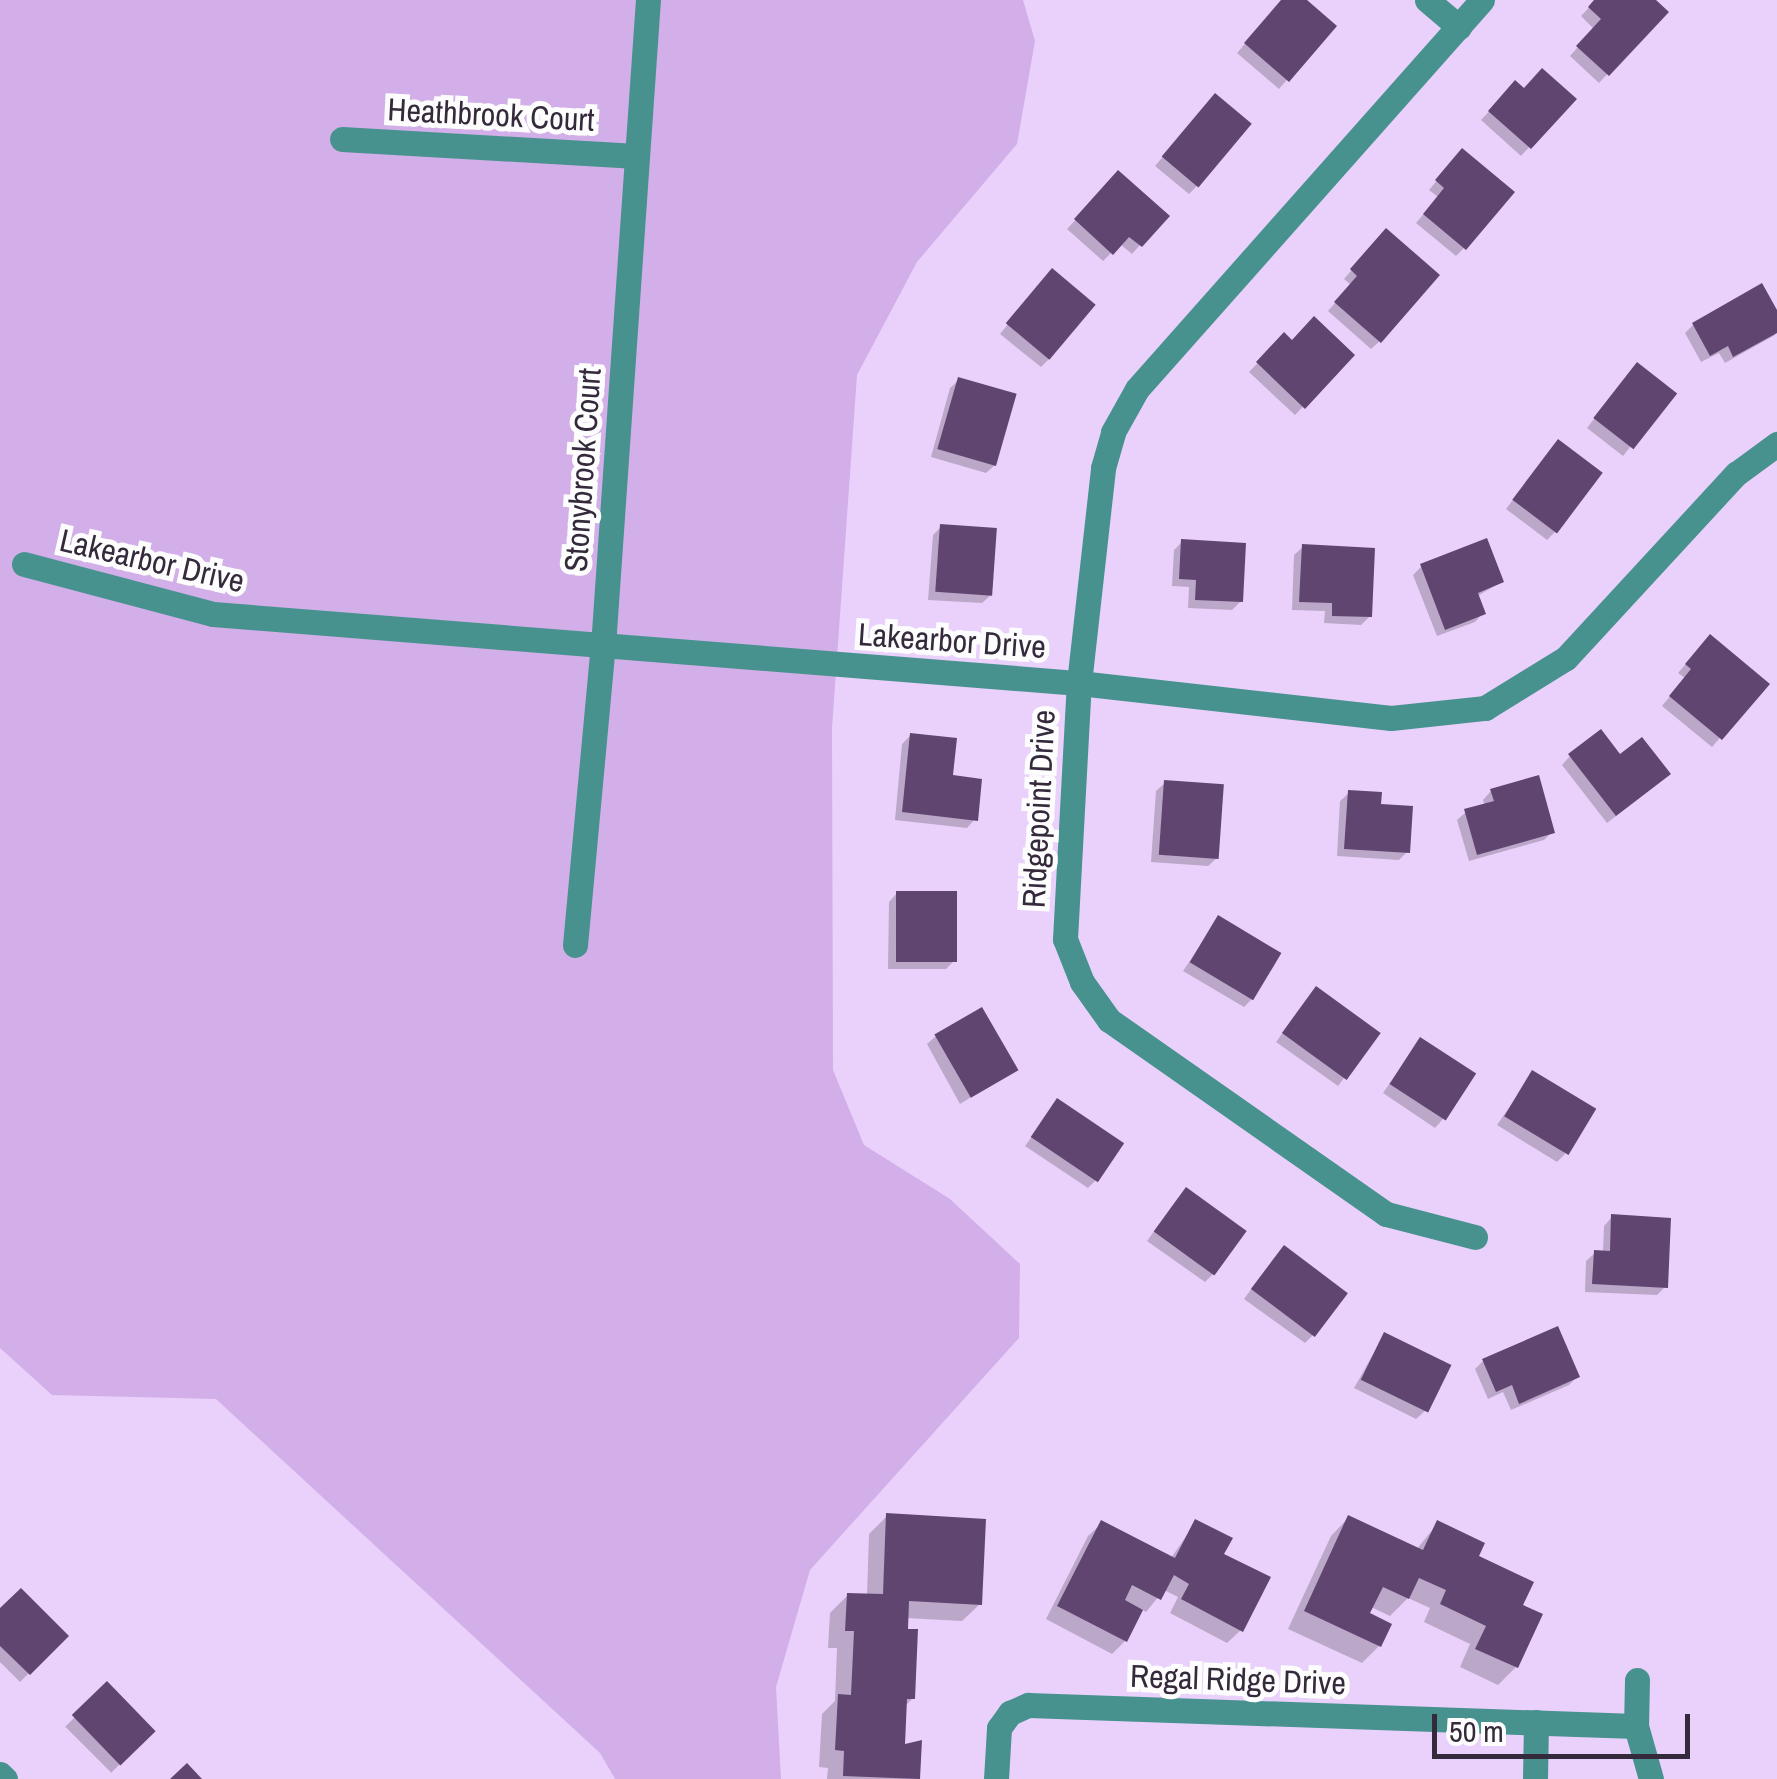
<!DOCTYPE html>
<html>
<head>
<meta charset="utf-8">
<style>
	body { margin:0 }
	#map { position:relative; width:1777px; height:1779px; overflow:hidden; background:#ead1fb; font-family:"Archivo Narrow",sans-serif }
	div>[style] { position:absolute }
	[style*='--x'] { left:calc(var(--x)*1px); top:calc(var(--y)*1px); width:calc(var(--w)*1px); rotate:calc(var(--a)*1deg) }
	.green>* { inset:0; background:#d2afe8 }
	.shadow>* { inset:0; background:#0003; transform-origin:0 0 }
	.building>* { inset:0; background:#604571; transform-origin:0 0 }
	.minor>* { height:25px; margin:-12.5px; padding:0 12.5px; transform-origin:12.5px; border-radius:12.5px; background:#47928f }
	span { translate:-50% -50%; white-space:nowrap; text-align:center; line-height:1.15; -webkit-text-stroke:10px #fdfdfd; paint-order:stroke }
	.street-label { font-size:32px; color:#35293c }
	.scale { position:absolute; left:1432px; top:1714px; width:258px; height:45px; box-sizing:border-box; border:5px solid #35293c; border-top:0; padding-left:12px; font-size:30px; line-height:35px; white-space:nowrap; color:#35293c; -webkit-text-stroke:8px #fdfdfd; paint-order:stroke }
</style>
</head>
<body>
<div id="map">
	<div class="green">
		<i style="clip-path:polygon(0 0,1023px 0,1035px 41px,1017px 144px,917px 262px,857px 375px,832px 728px,833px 1070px,864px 1145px,950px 1199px,1020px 1264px,1019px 1338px,810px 1570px,776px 1687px,781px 1779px,615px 1779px,600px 1753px,216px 1399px,52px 1395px,0 1348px)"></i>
	</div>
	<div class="shadow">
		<i style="clip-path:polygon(1283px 0,1303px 0,1333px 26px,1279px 89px,1237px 53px)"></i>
		<i style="clip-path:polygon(1596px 0,1652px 0,1665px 12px,1599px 83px,1570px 56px,1594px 29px,1581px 16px)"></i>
		<i style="clip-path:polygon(1515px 84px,1524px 91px,1573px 99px,1521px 156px,1481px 120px)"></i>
		<i style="clip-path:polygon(1207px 105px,1197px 186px,1189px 194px,1155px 166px)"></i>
		<i style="clip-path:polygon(1454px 160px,1464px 248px,1456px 256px,1416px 223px,1438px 197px,1429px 190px)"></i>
		<i style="clip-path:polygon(1119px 173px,1166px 216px,1132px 254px,1120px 244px,1103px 261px,1067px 229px)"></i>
		<i style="clip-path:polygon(1378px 239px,1380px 341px,1371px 349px,1328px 311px,1351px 285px,1344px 279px)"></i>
		<i style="clip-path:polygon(1044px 280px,1049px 359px,1041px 367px,1000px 334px)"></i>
		<i style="clip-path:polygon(1777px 315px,1775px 335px,1725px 363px,1719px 353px,1701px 362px,1685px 333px,1693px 325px)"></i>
		<i style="clip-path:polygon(1284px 336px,1292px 343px,1352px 355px,1295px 415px,1249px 372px)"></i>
		<i style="clip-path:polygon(1629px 374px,1673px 393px,1623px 456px,1587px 428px)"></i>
		<i style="clip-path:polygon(959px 380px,995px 465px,986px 473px,931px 457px,950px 388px)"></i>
		<i style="clip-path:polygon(1550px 451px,1555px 532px,1547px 540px,1506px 509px)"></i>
		<i style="clip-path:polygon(941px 527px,991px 595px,982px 603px,928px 600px,933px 535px)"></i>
		<i style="clip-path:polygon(1182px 542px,1241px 601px,1232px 610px,1188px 608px,1189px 587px,1172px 586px,1174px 550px)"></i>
		<i style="clip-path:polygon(1303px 547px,1370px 616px,1361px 625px,1324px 623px,1325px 611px,1292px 610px,1294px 555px)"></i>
		<i style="clip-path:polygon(1421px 567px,1501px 582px,1476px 597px,1483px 613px,1475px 622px,1437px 636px,1413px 575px)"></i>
		<i style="clip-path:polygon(1702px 645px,1766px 684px,1712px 747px,1662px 706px,1685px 678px,1678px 673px)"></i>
		<i style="clip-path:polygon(911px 735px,951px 778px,975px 819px,967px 828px,895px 820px,902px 744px)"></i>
		<i style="clip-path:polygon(1570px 756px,1620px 757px,1660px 782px,1607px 823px,1562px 765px)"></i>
		<i style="clip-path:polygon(1165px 783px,1217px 858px,1208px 866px,1151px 862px,1156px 791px)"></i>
		<i style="clip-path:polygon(1491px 791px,1552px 832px,1544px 840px,1469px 861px,1457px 820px,1466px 812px,1485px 806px,1483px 800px)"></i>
		<i style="clip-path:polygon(1349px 793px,1378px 806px,1407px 852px,1399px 860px,1337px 856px,1340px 801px)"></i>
		<i style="clip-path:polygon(897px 893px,954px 961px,946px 969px,888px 969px,889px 902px)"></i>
		<i style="clip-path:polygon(1219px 918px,1252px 999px,1244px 1007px,1183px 971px)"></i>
		<i style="clip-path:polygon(1308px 998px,1377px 1034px,1338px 1086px,1276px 1042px)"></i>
		<i style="clip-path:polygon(936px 1036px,1015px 1070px,960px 1104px,927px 1044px)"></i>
		<i style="clip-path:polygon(1420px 1040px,1443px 1119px,1435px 1128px,1383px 1093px)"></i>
		<i style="clip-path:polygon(1533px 1073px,1565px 1154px,1557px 1162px,1497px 1125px)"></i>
		<i style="clip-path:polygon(1057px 1102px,1096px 1180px,1088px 1188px,1025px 1146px)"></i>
		<i style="clip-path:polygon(1178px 1198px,1213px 1274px,1205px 1282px,1147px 1241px)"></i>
		<i style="clip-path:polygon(1612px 1217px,1665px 1287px,1657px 1295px,1585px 1292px,1586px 1261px,1595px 1253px,1603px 1253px,1604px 1226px)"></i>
		<i style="clip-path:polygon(1275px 1257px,1313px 1335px,1305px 1343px,1244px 1299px)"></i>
		<i style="clip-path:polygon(1384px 1335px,1425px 1411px,1416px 1419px,1354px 1388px)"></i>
		<i style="clip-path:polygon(1483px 1361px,1577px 1377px,1569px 1385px,1511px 1410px,1503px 1392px,1488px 1399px,1475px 1369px)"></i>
		<i style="clip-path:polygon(887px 1516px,980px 1604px,962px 1621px,906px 1618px,913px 1698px,904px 1707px,903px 1747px,919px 1743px,918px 1779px,827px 1779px,828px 1768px,819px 1767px,822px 1714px,835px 1701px,837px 1648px,828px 1648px,830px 1613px,848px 1595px,867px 1596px,869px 1534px)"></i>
		<i style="clip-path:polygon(1348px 1518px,1416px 1550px,1438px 1523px,1520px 1606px,1540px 1616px,1516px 1667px,1498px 1685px,1460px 1667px,1470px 1644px,1424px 1622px,1430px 1608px,1408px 1598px,1390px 1616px,1371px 1607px,1367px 1615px,1379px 1646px,1362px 1663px,1288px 1629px,1331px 1536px)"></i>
		<i style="clip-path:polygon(1196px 1522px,1221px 1555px,1241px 1630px,1227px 1643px,1170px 1613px,1178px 1597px,1164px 1590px,1146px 1612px,1141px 1609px,1125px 1641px,1112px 1654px,1046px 1619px,1088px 1536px,1102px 1523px,1171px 1558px)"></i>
		<i style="clip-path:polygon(0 1612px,66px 1636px,20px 1682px,0 1662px)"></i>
		<i style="left:107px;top:1685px;width:65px;height:59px;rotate:45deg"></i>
	</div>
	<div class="building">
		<i style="clip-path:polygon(1281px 0,1307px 0,1337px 26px,1289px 82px,1244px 43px)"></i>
		<i style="clip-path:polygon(1594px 0,1656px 0,1669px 12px,1609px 76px,1576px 46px,1601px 19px,1588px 7px)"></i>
		<i style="clip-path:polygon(1542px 68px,1577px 99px,1531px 149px,1488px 111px,1515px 80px,1524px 88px)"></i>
		<i style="left:1215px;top:93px;width:48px;height:83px;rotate:40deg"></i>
		<i style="clip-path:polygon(1462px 148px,1515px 192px,1466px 250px,1423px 214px,1444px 188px,1435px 180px)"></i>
		<i style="clip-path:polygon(1118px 170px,1170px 216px,1142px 247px,1129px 237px,1113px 255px,1074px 219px)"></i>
		<i style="clip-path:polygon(1386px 228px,1440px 275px,1381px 343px,1334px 302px,1357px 276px,1350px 269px)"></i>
		<i style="left:1052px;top:268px;width:57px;height:72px;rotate:40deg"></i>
		<i style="clip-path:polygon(1762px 283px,1777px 310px,1777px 333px,1733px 357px,1728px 346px,1710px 356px,1692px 323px)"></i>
		<i style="clip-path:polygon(1314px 316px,1355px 355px,1305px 409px,1256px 362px,1284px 332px,1292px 340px)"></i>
		<i style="left:1637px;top:362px;width:51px;height:71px;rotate:38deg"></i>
		<i style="left:958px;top:377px;width:61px;height:75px;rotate:16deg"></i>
		<i style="left:1558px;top:439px;width:56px;height:76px;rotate:37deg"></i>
		<i style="left:940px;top:524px;width:57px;height:68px;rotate:4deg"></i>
		<i style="clip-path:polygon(1487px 538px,1504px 582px,1478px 593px,1486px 614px,1445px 630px,1420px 564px)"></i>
		<i style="clip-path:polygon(1181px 539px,1246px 543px,1243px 602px,1195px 600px,1196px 580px,1179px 579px)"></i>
		<i style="clip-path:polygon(1302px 544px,1375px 548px,1372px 617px,1332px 616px,1332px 603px,1299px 602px)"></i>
		<i style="clip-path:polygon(1710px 634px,1770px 684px,1722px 740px,1669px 696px,1691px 669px,1685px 664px)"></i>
		<i style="clip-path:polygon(1601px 729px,1620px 754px,1642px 737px,1671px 774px,1616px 816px,1568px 754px)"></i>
		<i style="clip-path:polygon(910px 733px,957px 738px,953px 775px,982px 779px,978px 821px,902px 812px)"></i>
		<i style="clip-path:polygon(1539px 775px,1555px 833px,1477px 855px,1464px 809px,1494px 801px,1490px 789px)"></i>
		<i style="left:1164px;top:780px;width:60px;height:75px;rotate:4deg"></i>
		<i style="clip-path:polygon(1348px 790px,1382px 792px,1381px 804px,1413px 806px,1410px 853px,1344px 849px)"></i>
		<i style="left:896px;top:891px;width:61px;height:71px"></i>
		<i style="left:1218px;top:915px;width:74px;height:55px;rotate:31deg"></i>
		<i style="left:1316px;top:986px;width:80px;height:58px;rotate:36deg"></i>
		<i style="left:982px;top:1007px;width:73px;height:55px;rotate:60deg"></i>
		<i style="left:1420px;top:1037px;width:67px;height:56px;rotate:33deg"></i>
		<i style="left:1532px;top:1070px;width:75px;height:54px;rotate:31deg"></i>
		<i style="left:1057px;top:1098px;width:81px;height:47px;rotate:34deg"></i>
		<i style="left:1186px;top:1187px;width:75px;height:55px;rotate:36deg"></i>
		<i style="clip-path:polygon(1611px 1214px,1671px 1218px,1668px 1288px,1592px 1284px,1594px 1250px,1610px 1251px)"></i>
		<i style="left:1284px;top:1245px;width:80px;height:55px;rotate:37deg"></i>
		<i style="clip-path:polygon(1558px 1326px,1580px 1377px,1519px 1404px,1512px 1385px,1496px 1392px,1482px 1359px)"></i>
		<i style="left:1384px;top:1332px;width:75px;height:53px;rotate:26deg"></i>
		<i style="clip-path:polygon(886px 1513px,986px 1519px,982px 1605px,909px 1601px,908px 1629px,918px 1629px,915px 1699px,907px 1699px,905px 1744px,922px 1740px,920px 1779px,843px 1776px,844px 1751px,835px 1750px,838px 1694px,851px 1695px,854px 1631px,845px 1631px,847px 1593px,883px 1594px)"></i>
		<i style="clip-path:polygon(1348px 1515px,1423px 1550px,1437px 1520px,1485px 1543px,1479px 1556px,1534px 1582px,1523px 1605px,1543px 1614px,1518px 1668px,1475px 1649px,1486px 1626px,1440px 1604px,1446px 1590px,1419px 1578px,1409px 1599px,1383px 1587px,1370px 1613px,1392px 1624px,1381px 1647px,1304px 1611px)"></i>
		<i style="clip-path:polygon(1195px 1519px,1233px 1538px,1224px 1554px,1271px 1577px,1243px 1632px,1181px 1599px,1189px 1584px,1174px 1575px,1161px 1600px,1132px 1585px,1125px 1600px,1143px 1610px,1127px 1642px,1057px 1606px,1101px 1520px,1175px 1558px)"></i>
		<i style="clip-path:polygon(21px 1588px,69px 1636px,30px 1675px,0 1646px,0 1608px)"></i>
		<i style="left:107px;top:1681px;width:70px;height:49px;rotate:46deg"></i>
		<i style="clip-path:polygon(187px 1763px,202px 1779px,170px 1779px)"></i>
	</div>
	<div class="minor">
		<i style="--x:1427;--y:0;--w:42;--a:40.2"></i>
		<i style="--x:342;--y:139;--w:295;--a:3.3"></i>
		<i style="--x:24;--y:564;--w:196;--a:14.8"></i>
		<i style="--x:213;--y:614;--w:869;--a:4.56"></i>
		<i style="--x:1079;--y:683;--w:314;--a:6.4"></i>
		<i style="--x:1391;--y:718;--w:95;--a:-6.1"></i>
		<i style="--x:1485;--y:708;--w:95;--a:-31.7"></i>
		<i style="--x:1566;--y:658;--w:251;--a:-47.3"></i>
		<i style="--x:1736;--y:474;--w:51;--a:-36.2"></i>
		<i style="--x:575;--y:945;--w:300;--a:-84.7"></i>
		<i style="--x:603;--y:646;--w:648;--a:-86.02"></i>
		<i style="--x:1475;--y:1237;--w:92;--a:-165.5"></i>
		<i style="--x:1386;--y:1214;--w:338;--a:-145"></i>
		<i style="--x:1109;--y:1020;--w:47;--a:-125.4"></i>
		<i style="--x:1082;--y:982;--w:46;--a:-111.6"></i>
		<i style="--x:1065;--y:939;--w:256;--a:-86.9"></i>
		<i style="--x:1079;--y:683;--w:216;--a:-83.6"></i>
		<i style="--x:1103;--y:468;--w:37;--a:-74"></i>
		<i style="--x:1113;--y:432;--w:49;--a:-60.8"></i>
		<i style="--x:1137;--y:389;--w:520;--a:-48.43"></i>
		<i style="--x:1637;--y:1680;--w:46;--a:91.2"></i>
		<i style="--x:1636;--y:1726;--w:55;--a:74.2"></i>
		<i style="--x:0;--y:1774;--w:7;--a:45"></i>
		<i style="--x:996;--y:1779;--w:51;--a:-86.6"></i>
		<i style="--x:999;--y:1728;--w:19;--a:-54"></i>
		<i style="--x:1010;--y:1713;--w:20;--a:-24"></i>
		<i style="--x:1028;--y:1705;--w:608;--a:1.98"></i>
		<i style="--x:1535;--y:1779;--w:57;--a:-89"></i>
	</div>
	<div class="street-label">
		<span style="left:491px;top:115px;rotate:3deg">Heathbrook Court</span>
		<span style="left:583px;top:470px;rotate:-86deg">Stonybrook Court</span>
		<span style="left:152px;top:561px;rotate:13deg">Lakearbor Drive</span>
		<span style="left:952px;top:641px;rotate:4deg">Lakearbor Drive</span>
		<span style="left:1039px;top:809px;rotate:-87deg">Ridgepoint Drive</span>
		<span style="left:1238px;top:1680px;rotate:2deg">Regal Ridge Drive</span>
	</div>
	<div class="scale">50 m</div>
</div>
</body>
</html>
